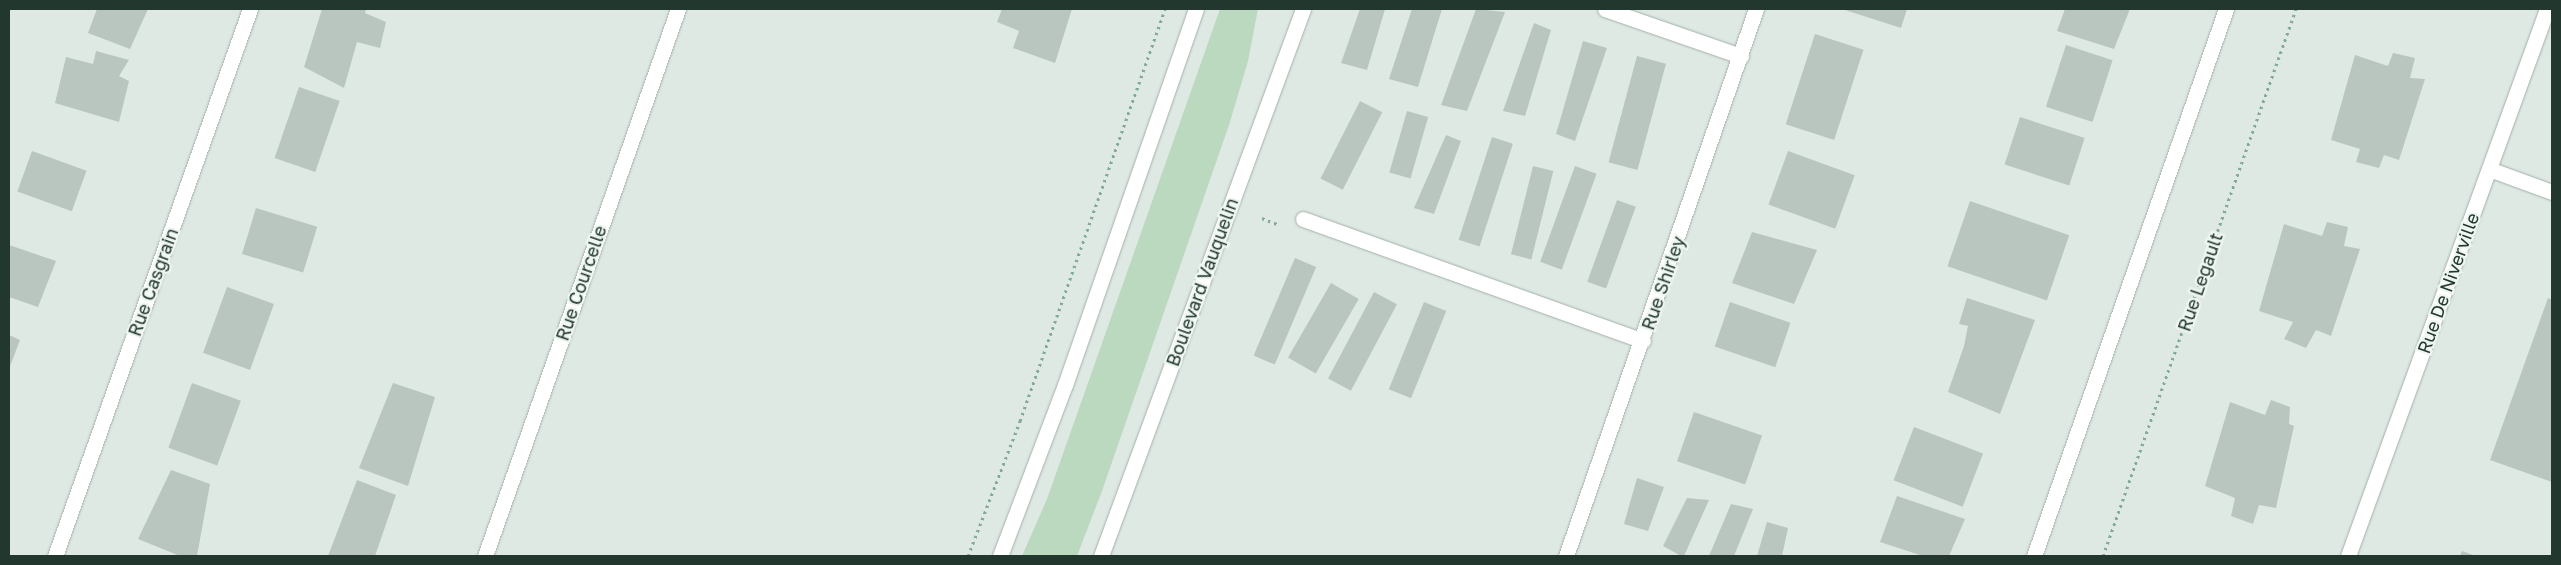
<!DOCTYPE html>
<html>
<head>
<meta charset="utf-8">
<style>
	body { margin:0 }
	#map { position:relative; width:2561px; height:565px; overflow:hidden; background:#dfe9e4; font-family:"Golos Text",sans-serif }
	div>[style] { position:absolute }
	[style*='--x'] { left:calc(var(--x)*1px); top:calc(var(--y)*1px); width:calc(var(--w)*1px); rotate:calc(var(--a)*1deg) }
	.green>* { inset:0; background:#bad9be }
	.building>* { inset:0; background:#b8c6bf; transform-origin:0 0 }
	.path>* { height:3px; margin-top:-1.5px; transform-origin:0; background:repeating-linear-gradient(90deg,#82aa99 0 2.5px,transparent 0 6.5px) }
	.roads { filter:drop-shadow(0 0 1px #a3b0aa) drop-shadow(0 0 1px #a3b0aa) }
	.service>* { height:15px; margin:-7.5px; padding:0 7.5px; transform-origin:7.5px; border-radius:7.5px; background:#fff }
	.minor>* { height:15px; margin:-7.5px; padding:0 7.5px; transform-origin:7.5px; border-radius:7.5px; background:#fff }
	.tertiary>* { height:15px; margin:-7.5px; padding:0 7.5px; transform-origin:7.5px; border-radius:7.5px; background:#fff }
	span { translate:-50% -50%; white-space:nowrap; text-align:center; line-height:1.15; -webkit-text-stroke:4.5px #eff6f2; paint-order:stroke }
	.street-label { font-size:18px; color:#22382f }
	.frame { position:absolute; inset:0; border:10px solid #22382f; pointer-events:none }
</style>
</head>
<body>
<div id="map">
	<div class="green">
		<i style="clip-path:polygon(1220px 9px,1258px 9px,1248px 61px,1230px 122px,1102px 491px,1077px 556px,1022px 556px,1047px 499px)"></i>
	</div>
	<div class="building">
		<i style="clip-path:polygon(97px 9px,148px 9px,130px 49px,88px 33px)"></i>
		<i style="clip-path:polygon(322px 9px,366px 9px,365px 13px,386px 22px,380px 48px,357px 42px,344px 88px,304px 67px)"></i>
		<i style="clip-path:polygon(1002px 9px,1072px 9px,1055px 63px,1013px 48px,1019px 31px,997px 22px)"></i>
		<i style="clip-path:polygon(1360px 9px,1385px 9px,1367px 70px,1341px 63px)"></i>
		<i style="clip-path:polygon(1412px 9px,1442px 9px,1418px 87px,1389px 79px)"></i>
		<i style="clip-path:polygon(1476px 9px,1505px 12px,1467px 111px,1441px 105px)"></i>
		<i style="clip-path:polygon(1842px 9px,1907px 9px,1901px 28px)"></i>
		<i style="clip-path:polygon(2065px 9px,2130px 9px,2114px 49px,2057px 31px)"></i>
		<i style="clip-path:polygon(1534px 23px,1551px 30px,1525px 116px,1503px 111px)"></i>
		<i style="left:1815px;top:34px;width:51px;height:95px;rotate:18deg"></i>
		<i style="clip-path:polygon(1583px 41px,1607px 48px,1575px 141px,1556px 134px)"></i>
		<i style="left:2066px;top:45px;width:49px;height:65px;rotate:18deg"></i>
		<i style="clip-path:polygon(96px 51px,129px 60px,119px 76px,129px 81px,119px 122px,55px 103px,66px 57px,93px 64px)"></i>
		<i style="clip-path:polygon(2393px 53px,2415px 58px,2410px 78px,2425px 79px,2399px 160px,2384px 155px,2379px 168px,2356px 162px,2360px 149px,2331px 140px,2355px 55px,2388px 66px)"></i>
		<i style="left:1637px;top:56px;width:30px;height:110px;rotate:15deg"></i>
		<i style="left:299px;top:87px;width:43px;height:75px;rotate:19deg"></i>
		<i style="left:1360px;top:101px;width:25px;height:87px;rotate:27deg"></i>
		<i style="left:1407px;top:111px;width:22px;height:64px;rotate:16deg"></i>
		<i style="left:2020px;top:117px;width:68px;height:50px;rotate:18deg"></i>
		<i style="clip-path:polygon(1446px 135px,1461px 141px,1434px 214px,1414px 208px)"></i>
		<i style="left:1492px;top:137px;width:22px;height:108px;rotate:18deg"></i>
		<i style="left:32px;top:151px;width:58px;height:43px;rotate:20deg"></i>
		<i style="left:1788px;top:151px;width:71px;height:57px;rotate:20deg"></i>
		<i style="left:1533px;top:166px;width:21px;height:91px;rotate:14deg"></i>
		<i style="left:1575px;top:166px;width:23px;height:102px;rotate:20deg"></i>
		<i style="left:1617px;top:200px;width:20px;height:87px;rotate:20deg"></i>
		<i style="left:1970px;top:201px;width:105px;height:69px;rotate:19deg"></i>
		<i style="left:256px;top:208px;width:64px;height:48px;rotate:17deg"></i>
		<i style="clip-path:polygon(2327px 222px,2348px 227px,2344px 246px,2360px 249px,2331px 336px,2316px 330px,2306px 348px,2284px 339px,2293px 322px,2259px 311px,2284px 224px,2322px 236px)"></i>
		<i style="clip-path:polygon(1752px 232px,1817px 250px,1794px 304px,1732px 283px)"></i>
		<i style="clip-path:polygon(9px 245px,56px 261px,38px 307px,9px 297px)"></i>
		<i style="left:1295px;top:258px;width:23px;height:106px;rotate:23deg"></i>
		<i style="left:1331px;top:283px;width:32px;height:86px;rotate:30deg"></i>
		<i style="left:227px;top:287px;width:50px;height:70px;rotate:20deg"></i>
		<i style="left:1374px;top:292px;width:26px;height:98px;rotate:28deg"></i>
		<i style="clip-path:polygon(1967px 298px,2035px 320px,2000px 414px,1948px 392px,1964px 346px,1968px 326px,1959px 324px)"></i>
		<i style="clip-path:polygon(2548px 298px,2552px 300px,2552px 482px,2490px 460px)"></i>
		<i style="left:1424px;top:302px;width:24px;height:94px;rotate:22deg"></i>
		<i style="left:1730px;top:302px;width:64px;height:47px;rotate:19deg"></i>
		<i style="clip-path:polygon(9px 335px,20px 340px,9px 369px)"></i>
		<i style="left:192px;top:383px;width:52px;height:69px;rotate:20deg"></i>
		<i style="clip-path:polygon(393px 383px,435px 397px,408px 486px,359px 468px)"></i>
		<i style="clip-path:polygon(2271px 400px,2290px 407px,2289px 424px,2294px 426px,2276px 508px,2259px 505px,2253px 524px,2231px 516px,2235px 498px,2205px 486px,2230px 402px,2265px 415px)"></i>
		<i style="left:1694px;top:412px;width:72px;height:52px;rotate:19deg"></i>
		<i style="left:1914px;top:427px;width:74px;height:57px;rotate:21deg"></i>
		<i style="clip-path:polygon(171px 470px,210px 484px,197px 556px,180px 556px,138px 539px)"></i>
		<i style="clip-path:polygon(1637px 478px,1664px 487px,1648px 531px,1624px 524px)"></i>
		<i style="clip-path:polygon(357px 480px,396px 495px,375px 556px,328px 556px)"></i>
		<i style="clip-path:polygon(1897px 496px,1965px 519px,1949px 556px,1923px 556px,1880px 542px)"></i>
		<i style="clip-path:polygon(1687px 498px,1709px 500px,1684px 556px,1681px 556px,1663px 546px)"></i>
		<i style="clip-path:polygon(1731px 504px,1753px 509px,1734px 556px,1709px 556px)"></i>
		<i style="clip-path:polygon(1767px 522px,1788px 528px,1782px 556px,1757px 556px)"></i>
		<i style="clip-path:polygon(2462px 551px,2476px 556px,2460px 556px)"></i>
	</div>
	<div class="path">
		<i style="--x:1262;--y:218;--w:18;--a:22"></i>
		<i style="--x:968;--y:556;--w:145;--a:-68.9"></i>
		<i style="--x:1020;--y:421;--w:437;--a:-70.6"></i>
		<i style="--x:2103;--y:556;--w:580;--a:-70.57"></i>
	</div>
	<div class="roads">
		<div class="service">
			<i style="--x:1605;--y:9;--w:144;--a:19.1"></i>
			<i style="--x:1303;--y:219;--w:361;--a:19.7"></i>
		</div>
		<div class="minor">
			<i style="--x:2489;--y:169;--w:67;--a:20.1"></i>
			<i style="--x:55;--y:556;--w:581;--a:-70.38"></i>
			<i style="--x:485;--y:556;--w:580;--a:-70.57"></i>
			<i style="--x:1566;--y:556;--w:579;--a:-70.85"></i>
			<i style="--x:2034;--y:556;--w:580;--a:-70.66"></i>
			<i style="--x:2348;--y:556;--w:582;--a:-70.01"></i>
		</div>
		<div class="tertiary">
			<i style="--x:1000;--y:556;--w:183;--a:-69.2"></i>
			<i style="--x:1065;--y:385;--w:398;--a:-70.8"></i>
			<i style="--x:1101;--y:556;--w:583;--a:-69.73"></i>
		</div>
	</div>
	<div class="street-label">
		<span style="left:153px;top:282px;rotate:-70deg">Rue Casgrain</span>
		<span style="left:1202px;top:282px;rotate:-70deg">Boulevard Vauquelin</span>
		<span style="left:2200px;top:282px;rotate:-71deg">Rue Legault</span>
		<span style="left:581px;top:283px;rotate:-71deg">Rue Courcelle</span>
		<span style="left:1663px;top:283px;rotate:-71deg">Rue Shirley</span>
		<span style="left:2448px;top:283px;rotate:-70deg">Rue De Niverville</span>
	</div>
	<div class="frame"></div>
</div>
</body>
</html>
